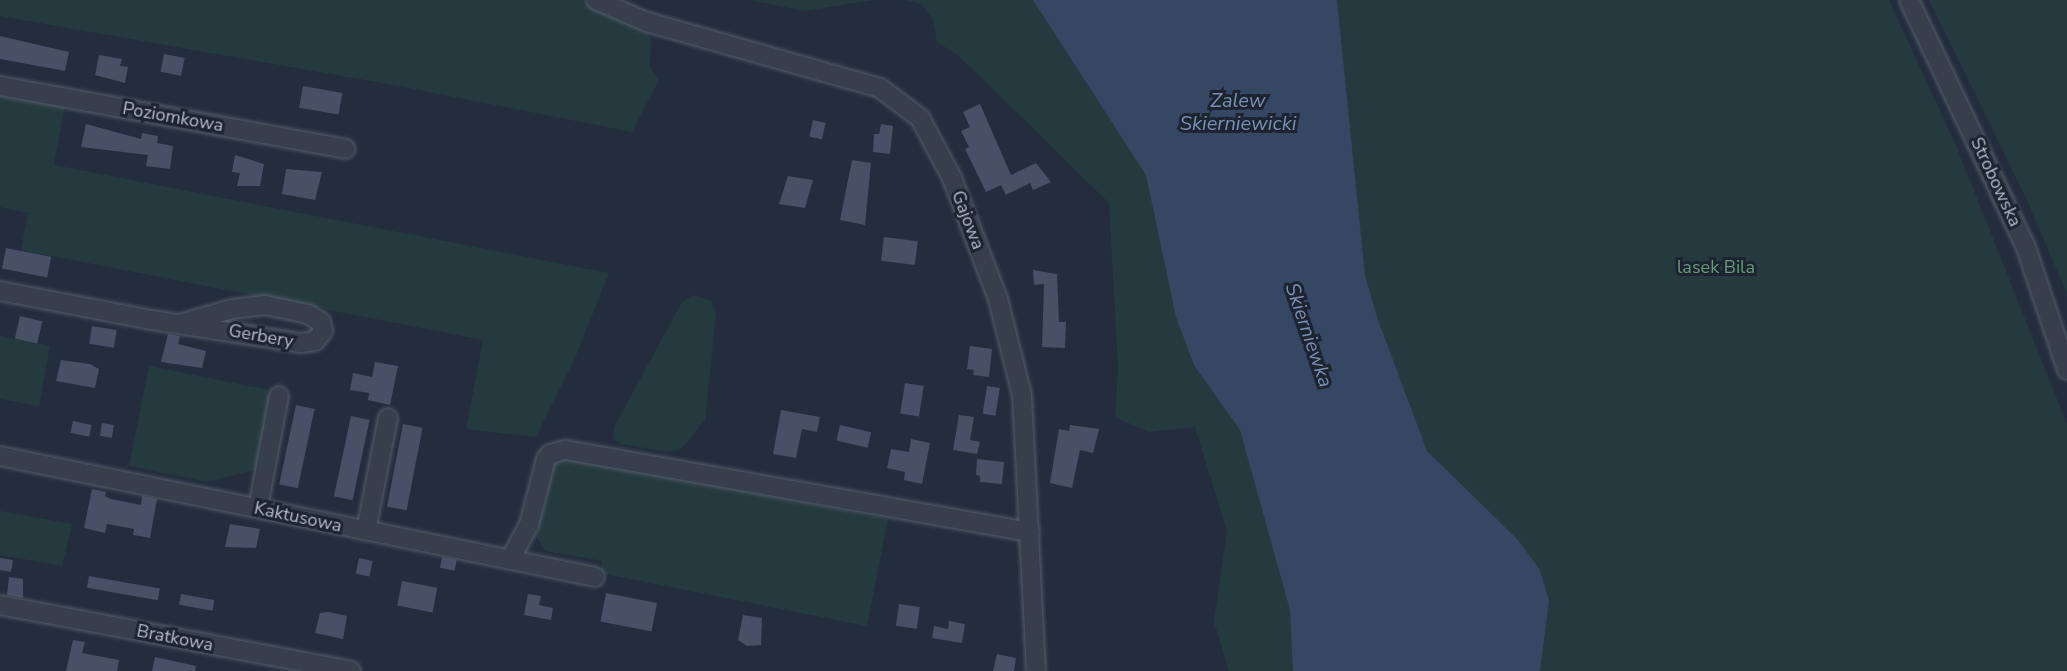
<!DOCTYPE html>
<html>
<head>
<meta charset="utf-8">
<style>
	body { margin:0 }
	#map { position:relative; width:2067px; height:671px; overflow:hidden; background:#232d3d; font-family:"Nunito Sans",sans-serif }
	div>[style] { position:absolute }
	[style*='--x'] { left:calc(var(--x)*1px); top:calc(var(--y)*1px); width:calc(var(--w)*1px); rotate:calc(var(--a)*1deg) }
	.green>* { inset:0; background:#253a3e }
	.water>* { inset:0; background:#364764 }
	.building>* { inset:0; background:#475065; transform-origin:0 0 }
	.roads { filter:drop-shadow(0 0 2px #555d6b) drop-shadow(0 0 2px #555d6b) }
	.street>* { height:18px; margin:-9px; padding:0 9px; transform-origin:9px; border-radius:9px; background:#373f4d }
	span { translate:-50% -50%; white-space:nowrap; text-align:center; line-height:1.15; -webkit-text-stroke:6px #1c2432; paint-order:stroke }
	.street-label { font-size:18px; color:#b3bac9 }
	.park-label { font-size:18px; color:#699a77 }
	.water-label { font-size:20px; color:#7a8eb1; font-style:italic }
</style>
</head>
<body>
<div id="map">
	<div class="green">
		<i style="clip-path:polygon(0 0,581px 0,643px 27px,651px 39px,650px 67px,659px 80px,632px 132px,399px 86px,0 16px)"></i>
		<i style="clip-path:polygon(749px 0,874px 0,804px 11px)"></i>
		<i style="clip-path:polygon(906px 0,1889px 0,1957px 148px,2067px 424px,2067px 671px,1229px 671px,1214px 622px,1227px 531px,1195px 427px,1149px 432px,1115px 417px,1118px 367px,1109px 203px,960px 57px,937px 42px,933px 20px,921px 4px)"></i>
		<i style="clip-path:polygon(1929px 0,2067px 0,2067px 294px,2026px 198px)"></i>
		<i style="clip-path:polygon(0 94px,66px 100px,54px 165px,609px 273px,575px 358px,536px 437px,466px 429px,483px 340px,21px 250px,28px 213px,0 207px)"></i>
		<i style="clip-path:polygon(694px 295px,712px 301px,716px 314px,705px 420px,681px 449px,667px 452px,621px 444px,613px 438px,614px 427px,682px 302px)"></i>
		<i style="clip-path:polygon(0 336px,50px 346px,39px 406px,0 399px)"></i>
		<i style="clip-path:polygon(149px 366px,274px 391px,259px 469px,207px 482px,129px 466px)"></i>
		<i style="clip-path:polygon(564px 456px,888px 519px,867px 626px,600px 573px,602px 561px,545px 551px,536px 536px,550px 465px)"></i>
		<i style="clip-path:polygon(0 511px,72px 524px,62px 566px,0 555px)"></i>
	</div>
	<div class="water">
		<i style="clip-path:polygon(1033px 0,1337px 0,1365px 276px,1378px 320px,1427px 451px,1518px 540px,1540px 570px,1549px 601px,1540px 671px,1293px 671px,1290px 610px,1240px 430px,1194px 365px,1176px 317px,1146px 175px)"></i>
	</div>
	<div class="building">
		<i style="clip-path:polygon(0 36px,69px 52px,65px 71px,0 59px)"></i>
		<i style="left:164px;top:54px;width:21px;height:18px;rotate:11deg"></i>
		<i style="clip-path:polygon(99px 55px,122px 59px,120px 66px,128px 67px,125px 83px,95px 75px)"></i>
		<i style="left:303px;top:86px;width:40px;height:22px;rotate:10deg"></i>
		<i style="clip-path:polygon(980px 104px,1011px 175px,1036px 163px,1051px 182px,1033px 190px,1030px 183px,1006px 195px,1001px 185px,986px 192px,965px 149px,969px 147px,961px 131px,970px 127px,963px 112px)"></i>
		<i style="left:813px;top:120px;width:13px;height:17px;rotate:13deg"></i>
		<i style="clip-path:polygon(86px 124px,141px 139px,142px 133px,158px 136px,157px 143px,173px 146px,170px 169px,146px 166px,148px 155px,81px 147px)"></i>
		<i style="clip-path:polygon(881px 124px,893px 126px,890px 154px,873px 152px,874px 134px,879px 134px)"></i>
		<i style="clip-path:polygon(235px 155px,264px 164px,260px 186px,237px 186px,240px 173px,232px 172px)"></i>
		<i style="clip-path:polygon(852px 160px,871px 163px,865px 225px,840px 220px)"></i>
		<i style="clip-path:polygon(286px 169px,322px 172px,315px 200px,282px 194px)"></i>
		<i style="clip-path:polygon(788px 176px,813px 180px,805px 208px,779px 204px)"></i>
		<i style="left:884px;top:237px;width:34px;height:24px;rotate:7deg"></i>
		<i style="left:6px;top:248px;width:46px;height:21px;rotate:11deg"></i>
		<i style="clip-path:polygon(1033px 270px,1057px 274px,1059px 322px,1066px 322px,1065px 348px,1042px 347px,1044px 284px,1034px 285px)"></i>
		<i style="left:20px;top:316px;width:23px;height:23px;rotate:13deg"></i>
		<i style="left:92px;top:326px;width:25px;height:18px;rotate:9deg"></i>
		<i style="clip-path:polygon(168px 334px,180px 336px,178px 344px,206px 351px,202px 368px,161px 362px)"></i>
		<i style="clip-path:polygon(970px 346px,992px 349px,989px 377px,973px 375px,974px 370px,967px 369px)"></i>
		<i style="clip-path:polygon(61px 360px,90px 364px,99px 369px,95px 388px,56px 381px)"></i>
		<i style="clip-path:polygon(375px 362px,398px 366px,390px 405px,368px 400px,369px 393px,350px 390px,353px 373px,372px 377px)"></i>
		<i style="left:905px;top:383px;width:19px;height:31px;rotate:9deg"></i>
		<i style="left:987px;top:386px;width:13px;height:28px;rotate:9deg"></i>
		<i style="left:296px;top:405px;width:19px;height:81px;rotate:12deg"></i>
		<i style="clip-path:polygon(781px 410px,820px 417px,817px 432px,802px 429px,796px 458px,773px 454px)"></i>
		<i style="clip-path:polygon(959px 415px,974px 417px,970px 440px,980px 442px,977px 454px,953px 450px)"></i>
		<i style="left:351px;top:416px;width:19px;height:82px;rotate:12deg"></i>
		<i style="left:73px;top:421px;width:19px;height:12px;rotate:12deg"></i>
		<i style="left:102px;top:423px;width:12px;height:13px;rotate:9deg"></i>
		<i style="left:403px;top:424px;width:20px;height:84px;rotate:11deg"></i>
		<i style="left:840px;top:425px;width:32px;height:16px;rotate:13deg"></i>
		<i style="clip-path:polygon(1070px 425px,1099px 429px,1093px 453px,1080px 450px,1072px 488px,1050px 483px,1059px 429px,1069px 431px)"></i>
		<i style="clip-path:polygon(911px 439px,930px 443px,922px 484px,904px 480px,905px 472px,887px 468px,891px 449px,909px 452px)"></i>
		<i style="clip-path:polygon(977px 459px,1004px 462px,1002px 484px,980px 482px,980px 476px,976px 475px)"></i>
		<i style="clip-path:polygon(92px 489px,106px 492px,105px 496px,111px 499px,141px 505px,142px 496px,157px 499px,150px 538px,133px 535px,134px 529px,107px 524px,105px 533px,84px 528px)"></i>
		<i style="clip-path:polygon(230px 524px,260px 529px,256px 548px,225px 547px)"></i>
		<i style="left:442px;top:557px;width:15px;height:11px;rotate:11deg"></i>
		<i style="clip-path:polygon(0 558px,13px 560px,11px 572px,0 570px)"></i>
		<i style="left:359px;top:558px;width:14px;height:16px;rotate:12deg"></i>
		<i style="left:89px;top:576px;width:72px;height:12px;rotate:10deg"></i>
		<i style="clip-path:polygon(9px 577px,23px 579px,23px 598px,7px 595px)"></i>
		<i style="left:402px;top:581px;width:36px;height:25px;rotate:11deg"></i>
		<i style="left:606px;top:593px;width:52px;height:29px;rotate:11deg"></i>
		<i style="left:181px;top:594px;width:34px;height:11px;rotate:10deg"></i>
		<i style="clip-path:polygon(528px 594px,541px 596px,539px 605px,553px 608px,551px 620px,524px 615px)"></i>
		<i style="left:899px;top:604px;width:21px;height:22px;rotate:8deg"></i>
		<i style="clip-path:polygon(329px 612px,347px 616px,343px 639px,315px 633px,320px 613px)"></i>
		<i style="clip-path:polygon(743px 615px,762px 618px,761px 645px,747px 646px,738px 640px)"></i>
		<i style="clip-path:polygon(949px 621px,965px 624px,962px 643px,932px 638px,934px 626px,948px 629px)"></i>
		<i style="clip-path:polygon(73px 640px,85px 642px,82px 653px,119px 660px,117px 671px,66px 671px)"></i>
		<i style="clip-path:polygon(997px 654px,1016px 658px,1014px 671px,993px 671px)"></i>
		<i style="clip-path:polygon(155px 657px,196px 666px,195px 671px,152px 671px)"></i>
	</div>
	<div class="roads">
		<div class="street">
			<i style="--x:596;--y:0;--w:56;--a:23.3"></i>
			<i style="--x:647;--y:22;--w:242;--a:15.8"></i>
			<i style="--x:880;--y:88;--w:50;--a:36.9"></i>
			<i style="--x:920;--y:118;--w:68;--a:61.9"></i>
			<i style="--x:952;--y:178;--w:129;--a:69.2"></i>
			<i style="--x:998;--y:299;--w:99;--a:76"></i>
			<i style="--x:1022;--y:395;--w:276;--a:87.1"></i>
			<i style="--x:1909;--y:0;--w:271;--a:64.7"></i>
			<i style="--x:2025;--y:245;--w:132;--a:71.4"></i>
			<i style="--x:0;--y:86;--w:351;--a:10.3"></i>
			<i style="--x:0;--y:291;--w:155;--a:10.8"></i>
			<i style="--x:152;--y:320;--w:151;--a:8.8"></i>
			<i style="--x:301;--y:343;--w:14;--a:-8"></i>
			<i style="--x:315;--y:341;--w:13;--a:-51"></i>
			<i style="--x:323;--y:331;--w:9;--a:-103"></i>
			<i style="--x:321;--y:322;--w:15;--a:-148"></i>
			<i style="--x:308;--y:314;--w:44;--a:-168.2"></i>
			<i style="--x:265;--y:305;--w:33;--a:173"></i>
			<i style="--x:232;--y:309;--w:54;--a:163.9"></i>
			<i style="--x:0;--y:456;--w:607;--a:11.49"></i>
			<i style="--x:258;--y:508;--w:114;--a:-79.4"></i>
			<i style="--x:366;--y:531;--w:115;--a:-79"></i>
			<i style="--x:510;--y:560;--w:40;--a:-62"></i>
			<i style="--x:529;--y:525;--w:68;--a:-75.6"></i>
			<i style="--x:546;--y:459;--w:6;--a:-51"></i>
			<i style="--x:550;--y:454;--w:16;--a:-15"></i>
			<i style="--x:565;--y:450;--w:472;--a:10"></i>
			<i style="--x:0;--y:605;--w:357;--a:10.6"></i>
		</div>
	</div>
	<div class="street-label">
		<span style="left:173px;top:117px;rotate:10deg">Poziomkowa</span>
		<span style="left:1996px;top:182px;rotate:65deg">Strobowska</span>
		<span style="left:968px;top:220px;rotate:69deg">Gajowa</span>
		<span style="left:261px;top:336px;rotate:10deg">Gerbery</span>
		<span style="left:298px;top:517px;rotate:12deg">Kaktusowa</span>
		<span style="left:175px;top:638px;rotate:11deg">Bratkowa</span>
	</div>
	<div class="park-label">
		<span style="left:1716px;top:267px">lasek Bila</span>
	</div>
	<div class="water-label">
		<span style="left:1238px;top:112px">Zalew<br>Skierniewicki</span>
		<span style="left:1309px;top:335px;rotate:71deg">Skierniewka</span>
	</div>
</div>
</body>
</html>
